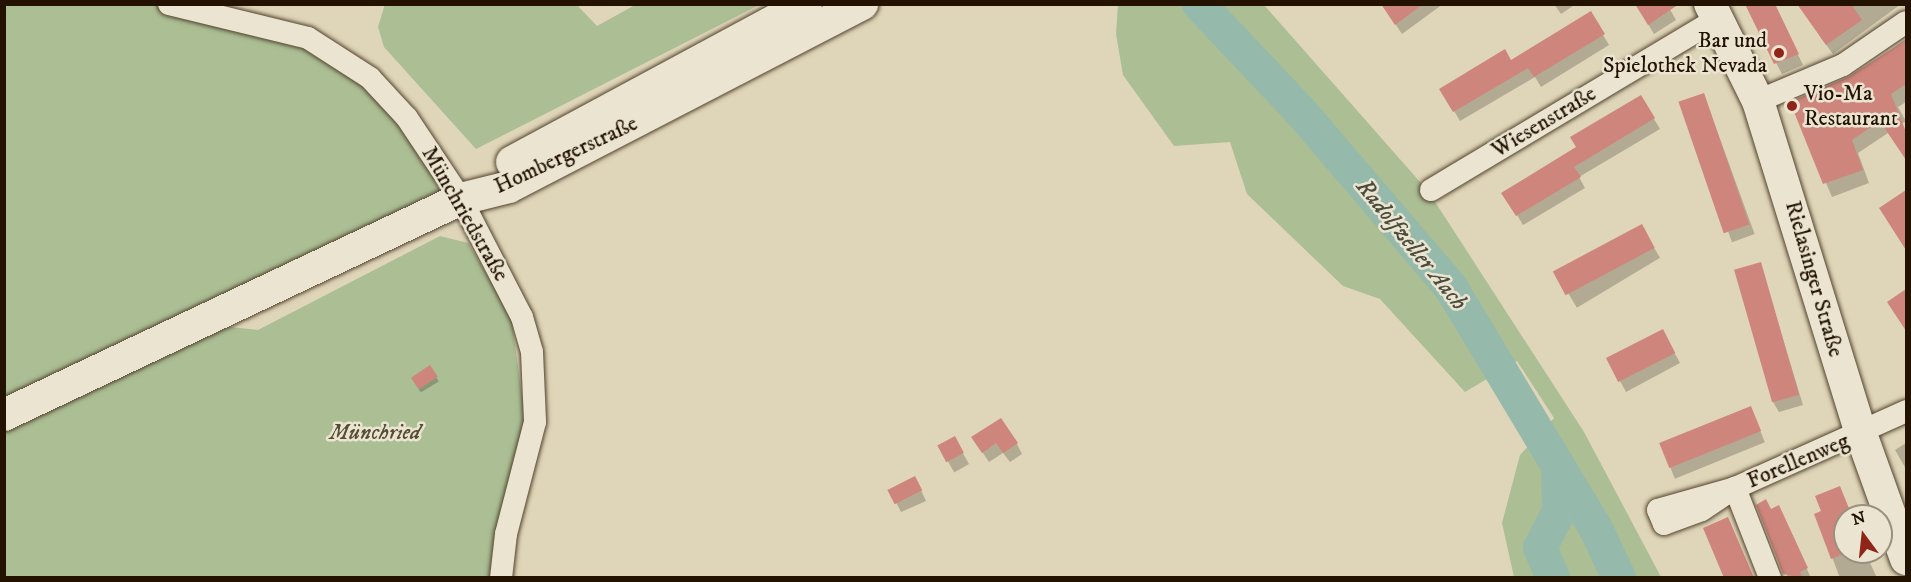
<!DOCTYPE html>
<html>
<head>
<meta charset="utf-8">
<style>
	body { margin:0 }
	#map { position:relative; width:1911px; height:582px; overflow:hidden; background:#dfd5b8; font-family:"IM FELL DW Pica",serif }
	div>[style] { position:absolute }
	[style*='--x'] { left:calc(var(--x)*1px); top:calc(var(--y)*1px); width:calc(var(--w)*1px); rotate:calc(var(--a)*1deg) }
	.green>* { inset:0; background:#abbe94 }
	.shadow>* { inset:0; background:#0003; transform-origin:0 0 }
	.river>* { height:34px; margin:-17px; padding:0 17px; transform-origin:17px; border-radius:17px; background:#95b9aa }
	.building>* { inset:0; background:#ce857c; transform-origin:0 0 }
	.roads { filter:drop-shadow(0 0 2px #52432e) drop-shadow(0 0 2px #52432e) }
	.minor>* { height:22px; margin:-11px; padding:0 11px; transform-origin:11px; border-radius:11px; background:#eae4d1 }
	.secondary>* { height:32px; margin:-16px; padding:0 16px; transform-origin:16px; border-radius:16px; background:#eae4d1 }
	.dots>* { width:16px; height:16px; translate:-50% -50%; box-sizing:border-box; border:3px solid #eae4d1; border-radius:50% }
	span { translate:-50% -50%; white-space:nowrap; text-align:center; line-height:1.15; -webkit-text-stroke:5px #eae4d1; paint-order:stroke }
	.poi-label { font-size:22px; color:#231200 }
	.right { translate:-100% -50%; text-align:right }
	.left { translate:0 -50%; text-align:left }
	.street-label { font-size:22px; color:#231200 }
	.park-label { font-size:22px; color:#534e34; font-style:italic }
	.water-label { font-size:24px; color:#4b4c3c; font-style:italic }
	.frame { position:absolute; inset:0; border:6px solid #231200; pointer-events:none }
	.north { position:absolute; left:1833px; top:504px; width:60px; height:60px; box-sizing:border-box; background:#eae4d1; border:2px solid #9a907d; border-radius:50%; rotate:345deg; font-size:16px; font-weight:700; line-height:24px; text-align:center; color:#231200 }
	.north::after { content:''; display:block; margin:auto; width:21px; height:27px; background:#8f2418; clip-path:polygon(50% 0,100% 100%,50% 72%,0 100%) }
</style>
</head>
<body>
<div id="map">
	<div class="green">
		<i style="clip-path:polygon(385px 4px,577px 5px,597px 26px,635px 5px,759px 5px,476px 149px,384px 47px,378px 27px)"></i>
		<i style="clip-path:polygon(4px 5px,169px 5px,234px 17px,370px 78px,461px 199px,203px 324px,258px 330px,440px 236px,468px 243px,511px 315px,525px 418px,499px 577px,5px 577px)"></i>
		<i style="clip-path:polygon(1118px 5px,1264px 5px,1428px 191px,1584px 432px,1661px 577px,1514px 577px,1502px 523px,1520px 455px,1554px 418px,1517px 361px,1465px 392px,1380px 299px,1343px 286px,1247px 194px,1230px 142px,1174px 146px,1123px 75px,1116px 34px)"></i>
	</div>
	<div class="shadow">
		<i style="clip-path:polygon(1382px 4px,1443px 4px,1402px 34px)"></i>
		<i style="clip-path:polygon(1554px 4px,1576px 4px,1561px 14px)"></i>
		<i style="clip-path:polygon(1636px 4px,1667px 4px,1676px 20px,1654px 34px)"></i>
		<i style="clip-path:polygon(1745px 4px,1774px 4px,1803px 65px,1782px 74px)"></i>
		<i style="clip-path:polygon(1840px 4px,1901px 4px,1833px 54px,1819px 35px)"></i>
		<i style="clip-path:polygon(1590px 13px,1609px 45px,1541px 87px,1535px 77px,1460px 121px,1441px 89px,1510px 62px)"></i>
		<i style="clip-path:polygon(1906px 39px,1906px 102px,1898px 107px,1906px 121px,1902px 124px,1906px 159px,1888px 133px,1858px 153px,1869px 183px,1832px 197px,1792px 103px,1851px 77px)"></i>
		<i style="left:1704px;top:95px;width:148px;height:24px;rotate:70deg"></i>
		<i style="clip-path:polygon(1641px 97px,1660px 129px,1579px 177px,1585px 188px,1523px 225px,1504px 193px,1578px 148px)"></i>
		<i style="clip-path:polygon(1906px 192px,1906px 250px,1881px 209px)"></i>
		<i style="left:1641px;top:226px;width:37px;height:97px;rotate:59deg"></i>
		<i style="clip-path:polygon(1760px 264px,1803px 405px,1779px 412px,1773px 402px)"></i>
		<i style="clip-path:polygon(1906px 291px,1906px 330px,1889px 303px)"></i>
		<i style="clip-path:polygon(1668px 341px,1680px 363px,1626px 392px,1608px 359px)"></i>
		<i style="left:430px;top:367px;width:17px;height:21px;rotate:59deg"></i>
		<i style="left:1751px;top:408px;width:37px;height:97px;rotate:68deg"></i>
		<i style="left:954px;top:438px;width:30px;height:17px;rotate:60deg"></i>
		<i style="clip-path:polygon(973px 438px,1017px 444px,1022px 454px,1010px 462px,1003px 453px,989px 462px)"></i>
		<i style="clip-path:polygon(1906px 443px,1906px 469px,1895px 450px)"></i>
		<i style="clip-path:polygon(920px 488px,926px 501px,901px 512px,896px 502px)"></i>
		<i style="clip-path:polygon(1844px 497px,1852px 516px,1845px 516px,1845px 552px,1858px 552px,1854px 557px,1865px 552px,1877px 578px,1840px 578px,1816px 515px)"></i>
		<i style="clip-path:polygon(1758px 505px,1781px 512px,1811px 578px,1788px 578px)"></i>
	</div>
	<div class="river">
		<i style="--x:1199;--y:4;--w:150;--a:46.6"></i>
		<i style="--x:1302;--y:113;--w:228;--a:49.5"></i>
		<i style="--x:1450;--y:286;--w:286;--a:59"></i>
		<i style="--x:1597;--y:531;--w:52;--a:64.9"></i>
		<i style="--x:1553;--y:578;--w:33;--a:-113"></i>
		<i style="--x:1540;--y:548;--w:42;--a:-62.8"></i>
		<i style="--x:1559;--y:511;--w:45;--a:-91.3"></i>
	</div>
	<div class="building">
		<i style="clip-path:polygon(1381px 4px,1423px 4px,1395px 25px)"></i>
		<i style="clip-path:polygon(1635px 4px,1679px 4px,1648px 25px)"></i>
		<i style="clip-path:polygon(1745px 4px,1775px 4px,1799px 54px,1774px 64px)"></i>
		<i style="clip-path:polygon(1797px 4px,1851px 4px,1862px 20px,1826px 45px)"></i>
		<i style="clip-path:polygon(1591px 11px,1605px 34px,1534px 77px,1528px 68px,1453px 112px,1439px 89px,1505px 49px,1511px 60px)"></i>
		<i style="clip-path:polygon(1906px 40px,1906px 84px,1891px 94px,1906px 132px,1906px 160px,1880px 121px,1852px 140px,1863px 170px,1823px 184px,1790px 102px,1848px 77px)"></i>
		<i style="left:1704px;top:93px;width:139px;height:27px;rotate:71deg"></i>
		<i style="clip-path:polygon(1641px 95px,1655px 118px,1574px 167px,1581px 177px,1516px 216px,1501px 193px,1576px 147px,1570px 137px)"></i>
		<i style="clip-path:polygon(1906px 190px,1906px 250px,1879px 208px)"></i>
		<i style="left:1642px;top:224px;width:27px;height:101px;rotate:62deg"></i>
		<i style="left:1761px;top:262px;width:138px;height:28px;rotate:74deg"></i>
		<i style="clip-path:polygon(1906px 289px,1906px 331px,1887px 302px)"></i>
		<i style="left:1663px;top:329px;width:27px;height:64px;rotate:63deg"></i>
		<i style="left:430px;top:365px;width:14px;height:23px;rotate:56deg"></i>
		<i style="left:1751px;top:406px;width:27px;height:99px;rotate:68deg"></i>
		<i style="clip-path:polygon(1001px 418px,1018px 443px,1003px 453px,996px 443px,982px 453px,971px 437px)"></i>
		<i style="left:955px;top:436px;width:19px;height:20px;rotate:62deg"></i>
		<i style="left:915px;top:476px;width:16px;height:31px;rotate:63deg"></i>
		<i style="clip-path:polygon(1840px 486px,1850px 511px,1845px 513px,1845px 553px,1831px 559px,1814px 514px,1821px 511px,1815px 496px)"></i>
		<i style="clip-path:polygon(1766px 499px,1771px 509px,1779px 505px,1808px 568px,1800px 572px,1803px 578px,1783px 574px,1756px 505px)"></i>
		<i style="clip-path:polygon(1728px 517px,1754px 578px,1724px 578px,1703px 528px)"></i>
	</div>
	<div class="roads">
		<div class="minor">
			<i style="--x:169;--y:4;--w:143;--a:13.7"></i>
			<i style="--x:308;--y:38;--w:74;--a:32.8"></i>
			<i style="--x:370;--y:78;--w:54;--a:47.2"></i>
			<i style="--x:407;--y:118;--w:97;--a:56.3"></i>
			<i style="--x:461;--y:199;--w:133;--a:62.7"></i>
			<i style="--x:522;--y:317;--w:36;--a:74"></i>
			<i style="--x:532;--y:352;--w:70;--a:87.5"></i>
			<i style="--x:535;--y:422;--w:116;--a:104.5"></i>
			<i style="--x:506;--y:534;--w:44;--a:96.5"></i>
			<i style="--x:1758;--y:101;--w:92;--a:-23"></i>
			<i style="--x:1843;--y:65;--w:76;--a:-34.3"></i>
			<i style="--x:1431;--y:190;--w:335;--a:-30.9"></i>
			<i style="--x:1735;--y:488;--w:80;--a:164.1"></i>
			<i style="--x:1658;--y:510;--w:15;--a:67"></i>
			<i style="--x:1664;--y:524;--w:40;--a:-20.2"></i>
			<i style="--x:1702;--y:510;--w:40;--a:-34"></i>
			<i style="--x:1735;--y:488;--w:188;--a:-24.2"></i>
			<i style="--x:1735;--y:488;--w:97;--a:68.7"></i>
		</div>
		<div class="secondary">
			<i style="--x:1710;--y:4;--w:108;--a:63.7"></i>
			<i style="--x:1758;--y:101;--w:349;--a:72.8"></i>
			<i style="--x:1861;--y:434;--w:133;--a:70.2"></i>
			<i style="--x:512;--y:162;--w:334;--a:-28.3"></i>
			<i style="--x:4;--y:415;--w:505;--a:-25.3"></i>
			<i style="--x:461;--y:199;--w:49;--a:-14"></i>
			<i style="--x:509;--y:187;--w:398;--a:-27.4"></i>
		</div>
	</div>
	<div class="dots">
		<i style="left:1779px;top:53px;background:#8f2418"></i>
		<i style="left:1792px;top:106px;background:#8f2418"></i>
	</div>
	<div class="poi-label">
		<span class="right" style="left:1767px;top:53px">Bar und<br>Spielothek Nevada</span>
		<span class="left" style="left:1804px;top:106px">Vio-Ma<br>Restaurant</span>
	</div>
	<div class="street-label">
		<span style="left:1544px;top:122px;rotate:-31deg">Wiesenstraße</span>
		<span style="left:566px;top:155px;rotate:-25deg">Hombergerstraße</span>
		<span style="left:465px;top:214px;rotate:60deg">Münchriedstraße</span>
		<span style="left:1814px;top:279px;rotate:74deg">Rielasinger Straße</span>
		<span style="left:1798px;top:461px;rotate:-23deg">Forellenweg</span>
	</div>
	<div class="park-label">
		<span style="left:375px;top:433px">Münchried</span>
	</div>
	<div class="water-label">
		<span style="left:1411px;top:245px;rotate:51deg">Radolfzeller Aach</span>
	</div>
	<div class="frame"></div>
	<div class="north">N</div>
</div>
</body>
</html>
